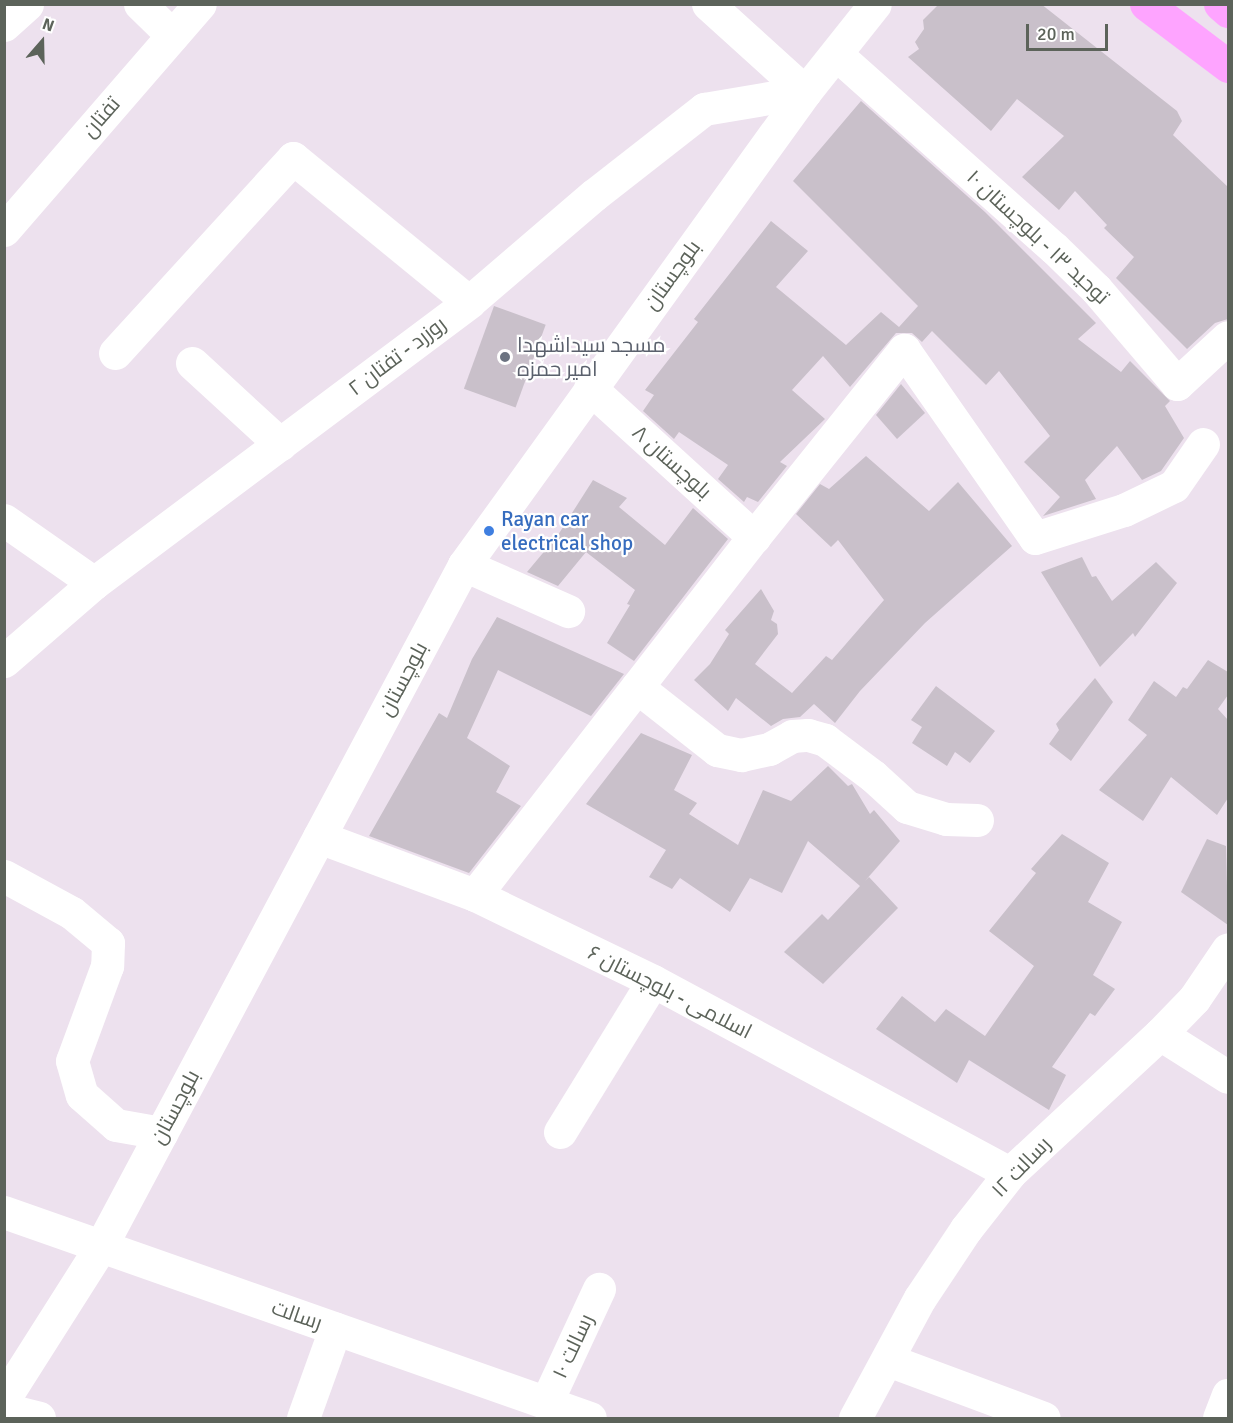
<!DOCTYPE html>
<html>
<head>
<meta charset="utf-8">
<style>
	body { margin:0 }
	#map { position:relative; width:1233px; height:1423px; overflow:hidden; background:#ede1ee; font-family:Signika,Cairo,sans-serif }
	div>[style] { position:absolute }
	[style*='--x'] { left:calc(var(--x)*1px); top:calc(var(--y)*1px); width:calc(var(--w)*1px); rotate:calc(var(--a)*1deg) }
	.building>* { inset:0; background:#c9c0ca; transform-origin:0 0 }
	.minor>* { height:33px; margin:-16.5px; padding:0 16.5px; transform-origin:16.5px; border-radius:16.5px; background:#fff }
	.major>* { height:33px; margin:-16.5px; padding:0 16.5px; transform-origin:16.5px; border-radius:16.5px; background:#fea4ff }
	.dots>* { width:16px; height:16px; translate:-50% -50%; box-sizing:border-box; border:3px solid #fff; border-radius:50% }
	span { translate:-50% -50%; white-space:nowrap; text-align:center; line-height:1.15; -webkit-text-stroke:4.5px #fff; paint-order:stroke }
	.street-label { font-size:21px; color:#5c635a }
	.worship-label { font-size:21px; color:#5b616d }
	.left { translate:0 -50%; text-align:left }
	.shop-label { font-size:21px; color:#366cbe }
	.frame { position:absolute; inset:0; border:6px solid #5c635a; pointer-events:none }
	.north { position:absolute; left:12px; top:12px; width:60px; height:60px; -webkit-text-stroke:4px #fff; paint-order:stroke; rotate:20deg; font-size:16px; font-weight:700; line-height:24px; text-align:center; color:#5c635a }
	.north::after { content:''; display:block; margin:auto; width:21px; height:27px; background:#5c635a; clip-path:polygon(50% 0,100% 100%,50% 72%,0 100%) }
	.scale { position:absolute; left:1026px; top:24px; width:82px; height:27px; box-sizing:border-box; border:3px solid #5c635a; border-top:0; padding-left:8px; font-size:18px; line-height:21px; white-space:nowrap; color:#5c635a; -webkit-text-stroke:4px #fff; paint-order:stroke }
</style>
</head>
<body>
<div id="map">
	<div class="building">
		<i style="clip-path:polygon(939px 4px,1041px 4px,1177px 111px,1182px 121px,1173px 135px,1228px 187px,1228px 319px,1215px 323px,1187px 349px,1116px 278px,1134px 257px,1104px 228px,1107px 225px,1075px 191px,1059px 210px,1022px 177px,1064px 136px,1017px 99px,991px 131px,908px 57px,919px 49px,915px 42px,924px 29px,923px 20px)"></i>
		<i style="clip-path:polygon(861px 101px,985px 212px,1096px 323px,1078px 339px,1121px 372px,1130px 361px,1170px 401px,1165px 406px,1184px 438px,1161px 471px,1142px 480px,1117px 446px,1085px 480px,1096px 499px,1043px 516px,1060px 497px,1024px 462px,1050px 436px,999px 371px,986px 385px,932px 331px,922px 342px,912px 333px,896px 333px,850px 387px,823px 356px,792px 390px,825px 419px,780px 462px,787px 466px,758px 502px,747px 497px,744px 502px,718px 479px,728px 465px,679px 432px,674px 439px,643px 411px,654px 395px,645px 390px,698px 322px,694px 319px,771px 221px,808px 251px,776px 287px,846px 345px,881px 312px,899px 327px,918px 306px,793px 181px)"></i>
		<i style="left:494px;top:306px;width:55px;height:88px;rotate:20deg"></i>
		<i style="clip-path:polygon(901px 384px,925px 413px,897px 439px,876px 415px)"></i>
		<i style="clip-path:polygon(866px 456px,929px 511px,958px 482px,1012px 546px,925px 623px,860px 691px,835px 723px,814px 704px,800px 717px,783px 719px,771px 726px,736px 698px,728px 711px,694px 680px,710px 664px,729px 634px,725px 630px,761px 589px,774px 611px,771px 620px,777px 624px,778px 634px,755px 664px,792px 693px,826px 656px,832px 660px,884px 600px,838px 540px,831px 547px,796px 514px,820px 484px,829px 489px)"></i>
		<i style="clip-path:polygon(593px 480px,627px 498px,619px 507px,665px 545px,693px 508px,728px 539px,634px 661px,607px 643px,630px 605px,627px 604px,635px 590px,586px 552px,558px 586px,527px 572px,558px 535px)"></i>
		<i style="clip-path:polygon(1082px 557px,1092px 577px,1096px 576px,1112px 601px,1156px 562px,1177px 583px,1135px 637px,1133px 633px,1100px 667px,1041px 572px)"></i>
		<i style="clip-path:polygon(497px 617px,624px 674px,591px 716px,498px 670px,467px 738px,510px 766px,496px 792px,521px 806px,469px 873px,369px 836px,439px 713px,447px 718px,472px 659px)"></i>
		<i style="clip-path:polygon(1208px 660px,1228px 672px,1228px 695px,1218px 709px,1228px 720px,1228px 798px,1217px 815px,1171px 777px,1143px 821px,1099px 790px,1147px 735px,1128px 720px,1154px 681px,1176px 697px,1183px 687px,1187px 689px)"></i>
		<i style="clip-path:polygon(1095px 678px,1113px 702px,1071px 761px,1049px 744px,1059px 730px,1056px 724px)"></i>
		<i style="clip-path:polygon(936px 686px,995px 731px,970px 763px,955px 752px,947px 766px,912px 743px,922px 727px,911px 720px)"></i>
		<i style="clip-path:polygon(641px 733px,692px 755px,674px 790px,697px 803px,689px 814px,738px 845px,763px 790px,791px 801px,828px 766px,848px 786px,852px 784px,870px 814px,874px 810px,900px 841px,865px 881px,869px 877px,898px 908px,823px 984px,784px 952px,822px 914px,828px 920px,860px 886px,808px 841px,782px 893px,750px 878px,730px 912px,680px 878px,672px 889px,649px 877px,666px 850px,586px 804px)"></i>
		<i style="clip-path:polygon(1062px 834px,1109px 863px,1088px 902px,1122px 922px,1093px 975px,1115px 989px,1095px 1016px,1090px 1013px,1052px 1067px,1066px 1075px,1049px 1110px,969px 1060px,957px 1083px,876px 1029px,902px 996px,935px 1022px,946px 1009px,985px 1036px,1034px 966px,989px 931px,1036px 873px,1031px 869px)"></i>
		<i style="clip-path:polygon(1207px 839px,1226px 846px,1228px 925px,1181px 892px)"></i>
	</div>
	<div class="minor">
		<i style="--x:140;--y:4;--w:45;--a:44.1"></i>
		<i style="--x:708;--y:4;--w:131;--a:42.2"></i>
		<i style="--x:4;--y:25;--w:31;--a:-42"></i>
		<i style="--x:836;--y:54;--w:292;--a:41.7"></i>
		<i style="--x:1054;--y:248;--w:59;--a:44.3"></i>
		<i style="--x:1096;--y:289;--w:125;--a:49.5"></i>
		<i style="--x:1177;--y:384;--w:69;--a:-42.7"></i>
		<i style="--x:4;--y:230;--w:299;--a:-49.1"></i>
		<i style="--x:115;--y:353;--w:264;--a:-47.6"></i>
		<i style="--x:293;--y:158;--w:227;--a:39.3"></i>
		<i style="--x:192;--y:363;--w:120;--a:42.6"></i>
		<i style="--x:590;--y:388;--w:222;--a:42.3"></i>
		<i style="--x:4;--y:520;--w:110;--a:35"></i>
		<i style="--x:464;--y:565;--w:114;--a:23.9"></i>
		<i style="--x:4;--y:661;--w:119;--a:-40.9"></i>
		<i style="--x:94;--y:583;--w:469;--a:-36.8"></i>
		<i style="--x:469;--y:302;--w:165;--a:-40.6"></i>
		<i style="--x:594;--y:195;--w:140;--a:-38"></i>
		<i style="--x:704;--y:109;--w:102;--a:-9.6"></i>
		<i style="--x:637;--y:687;--w:102;--a:38.2"></i>
		<i style="--x:717;--y:750;--w:25;--a:12"></i>
		<i style="--x:741;--y:755;--w:29;--a:-12"></i>
		<i style="--x:769;--y:749;--w:26;--a:-29"></i>
		<i style="--x:792;--y:736;--w:16;--a:-4"></i>
		<i style="--x:808;--y:735;--w:18;--a:16"></i>
		<i style="--x:825;--y:740;--w:60;--a:36.9"></i>
		<i style="--x:873;--y:776;--w:46;--a:42.4"></i>
		<i style="--x:907;--y:807;--w:41;--a:17.1"></i>
		<i style="--x:946;--y:819;--w:31;--a:2"></i>
		<i style="--x:319;--y:837;--w:166;--a:20.4"></i>
		<i style="--x:475;--y:895;--w:198;--a:25.8"></i>
		<i style="--x:653;--y:981;--w:405;--a:28.3"></i>
		<i style="--x:4;--y:876;--w:77;--a:28.6"></i>
		<i style="--x:72;--y:913;--w:47;--a:39.8"></i>
		<i style="--x:108;--y:943;--w:23;--a:92"></i>
		<i style="--x:107;--y:966;--w:101;--a:110.2"></i>
		<i style="--x:72;--y:1061;--w:35;--a:74"></i>
		<i style="--x:82;--y:1095;--w:45;--a:41.4"></i>
		<i style="--x:116;--y:1125;--w:46;--a:10.1"></i>
		<i style="--x:475;--y:895;--w:454;--a:-52.1"></i>
		<i style="--x:754;--y:537;--w:240;--a:-51.3"></i>
		<i style="--x:904;--y:350;--w:229;--a:55.1"></i>
		<i style="--x:1035;--y:538;--w:93;--a:-17.5"></i>
		<i style="--x:1124;--y:510;--w:55;--a:-25.6"></i>
		<i style="--x:1174;--y:486;--w:51;--a:-55.4"></i>
		<i style="--x:1160;--y:1034;--w:80;--a:32.3"></i>
		<i style="--x:560;--y:1132;--w:177;--a:-58.4"></i>
		<i style="--x:4;--y:1212;--w:621;--a:19.37"></i>
		<i style="--x:888;--y:1360;--w:166;--a:20.4"></i>
		<i style="--x:4;--y:1399;--w:181;--a:-57.6"></i>
		<i style="--x:101;--y:1246;--w:772;--a:-61.94"></i>
		<i style="--x:464;--y:565;--w:583;--a:-54.21"></i>
		<i style="--x:805;--y:92;--w:112;--a:-51.5"></i>
		<i style="--x:546;--y:1403;--w:126;--a:-65.1"></i>
		<i style="--x:4;--y:1409;--w:36;--a:14"></i>
		<i style="--x:303;--y:1418;--w:95;--a:-70.2"></i>
		<i style="--x:855;--y:1418;--w:136;--a:-61.6"></i>
		<i style="--x:920;--y:1298;--w:83;--a:-56.3"></i>
		<i style="--x:966;--y:1229;--w:71;--a:-51.8"></i>
		<i style="--x:1010;--y:1173;--w:205;--a:-42.8"></i>
		<i style="--x:1160;--y:1034;--w:49;--a:-45.8"></i>
		<i style="--x:1194;--y:999;--w:60;--a:-55.8"></i>
		<i style="--x:1219;--y:1418;--w:25;--a:-69"></i>
	</div>
	<div class="major">
		<i style="--x:1146;--y:4;--w:103;--a:37.1"></i>
		<i style="--x:1220;--y:4;--w:11;--a:41"></i>
	</div>
	<div class="dots">
		<i style="left:505px;top:357px;background:#6b7280"></i>
		<i style="left:489px;top:531px;background:#3f7fe0"></i>
	</div>
	<div class="street-label">
		<span style="left:101px;top:117px;rotate:-49deg">تفتان</span>
		<span style="left:1038px;top:237px;rotate:43deg">توحید ۱۳ - بلوچستان ۱۰</span>
		<span style="left:672px;top:275px;rotate:-54deg">بلوچستان</span>
		<span style="left:397px;top:356px;rotate:-37deg">روزرد - تفتان ۲</span>
		<span style="left:672px;top:462px;rotate:42deg">بلوچستان ۸</span>
		<span style="left:403px;top:679px;rotate:-62deg">بلوچستان</span>
		<span style="left:670px;top:992px;rotate:27deg">اسلامی - بلوچستان ۶</span>
		<span style="left:175px;top:1107px;rotate:-62deg">بلوچستان</span>
		<span style="left:1021px;top:1167px;rotate:-46deg">رسالت ۱۲</span>
		<span style="left:297px;top:1315px;rotate:19deg">رسالت</span>
		<span style="left:573px;top:1346px;rotate:-65deg">رسالت ۱۰</span>
	</div>
	<div class="worship-label">
		<span class="left" style="left:517px;top:357px">مسجد سیداشهدا<br>امیر حمزه</span>
	</div>
	<div class="shop-label">
		<span class="left" style="left:501px;top:531px">Rayan car<br>electrical shop</span>
	</div>
	<div class="frame"></div>
	<div class="north">N</div>
	<div class="scale">20 m</div>
</div>
</body>
</html>
